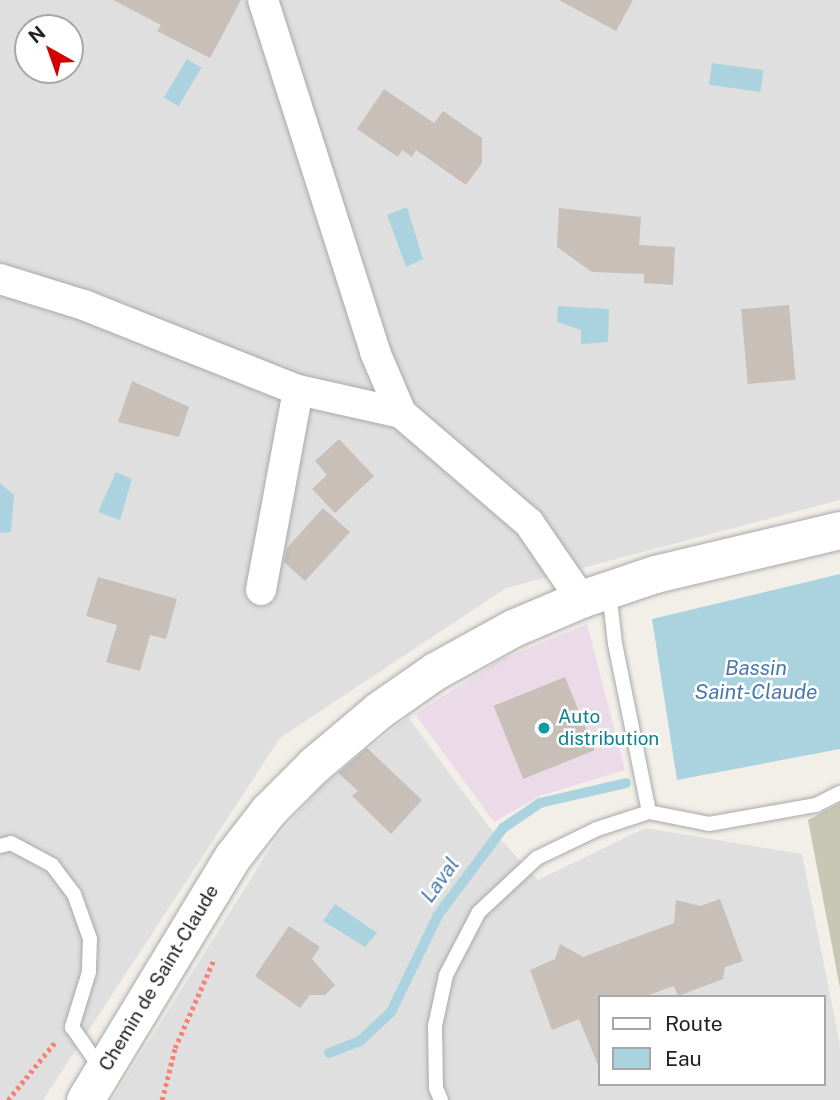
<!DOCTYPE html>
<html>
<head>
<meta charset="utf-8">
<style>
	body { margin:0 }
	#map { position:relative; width:840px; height:1100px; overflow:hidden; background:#f2efe9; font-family:"Public Sans",sans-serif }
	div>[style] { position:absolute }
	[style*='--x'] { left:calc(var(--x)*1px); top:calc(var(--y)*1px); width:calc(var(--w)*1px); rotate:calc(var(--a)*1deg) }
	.residential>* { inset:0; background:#e0dfdf }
	.industrial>* { inset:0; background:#ebdbe8 }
	.construction>* { inset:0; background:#c7c7b4 }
	.water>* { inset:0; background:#aad3df; transform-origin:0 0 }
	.stream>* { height:10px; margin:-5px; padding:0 5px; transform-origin:5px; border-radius:5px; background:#aad3df }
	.building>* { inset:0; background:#c7bfb8; transform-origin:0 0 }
	.path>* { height:4.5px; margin-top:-2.25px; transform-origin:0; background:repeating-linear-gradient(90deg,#fa8072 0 3.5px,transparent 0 7px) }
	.roads { filter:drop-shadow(0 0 2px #a9a9a9) drop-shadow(0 0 2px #a9a9a9) }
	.service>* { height:14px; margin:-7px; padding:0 7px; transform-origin:7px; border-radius:7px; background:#fff }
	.minor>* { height:30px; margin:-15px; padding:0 15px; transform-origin:15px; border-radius:15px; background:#fff }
	.tertiary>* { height:37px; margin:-18.5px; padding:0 18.5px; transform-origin:18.5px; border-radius:18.5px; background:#fff }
	.dots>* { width:19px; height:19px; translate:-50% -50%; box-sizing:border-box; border:4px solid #fff; border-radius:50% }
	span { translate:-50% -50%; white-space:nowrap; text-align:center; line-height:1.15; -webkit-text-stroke:5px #fff; paint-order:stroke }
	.culture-label { font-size:19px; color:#0d838f }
	.left { translate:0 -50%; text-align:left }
	.street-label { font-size:19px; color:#222 }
	.water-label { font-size:21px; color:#4a7aab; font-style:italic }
	.legend { position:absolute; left:598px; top:995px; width:228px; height:91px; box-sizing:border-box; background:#fff; border:2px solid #a7a7a7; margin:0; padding:9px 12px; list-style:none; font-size:21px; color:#222 }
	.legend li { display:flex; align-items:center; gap:14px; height:35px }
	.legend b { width:35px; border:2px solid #a7a7a7 }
	.north { position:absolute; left:14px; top:14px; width:70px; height:70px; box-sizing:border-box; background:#fff; border:2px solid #a7a7a7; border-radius:50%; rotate:320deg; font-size:19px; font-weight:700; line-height:28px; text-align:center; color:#222 }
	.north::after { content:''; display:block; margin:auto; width:24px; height:32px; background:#d40000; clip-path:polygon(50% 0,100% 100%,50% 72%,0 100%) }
</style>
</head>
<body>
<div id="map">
	<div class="residential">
		<i style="clip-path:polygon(evenodd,0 0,840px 0,840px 500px,506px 588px,280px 738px,43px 1100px,0 1100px,0 0,28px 28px,70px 28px,70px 70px,28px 70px,28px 28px)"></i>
		<i style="clip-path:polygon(evenodd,408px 717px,489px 827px,538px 880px,645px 828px,802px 854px,840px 1045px,840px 1100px,112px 1100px,277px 837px,322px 786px,408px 717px,600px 997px,824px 997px,824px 1084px,600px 1084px,600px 997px)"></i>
	</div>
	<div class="industrial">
		<i style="clip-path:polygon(587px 624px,625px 770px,540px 796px,494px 822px,415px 714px,500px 660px)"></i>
	</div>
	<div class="construction">
		<i style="clip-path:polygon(840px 803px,840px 988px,808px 820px)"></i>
	</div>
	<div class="water">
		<i style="left:187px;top:59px;width:17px;height:45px;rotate:31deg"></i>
		<i style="left:712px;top:63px;width:52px;height:22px;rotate:8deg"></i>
		<i style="clip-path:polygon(407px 207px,423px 259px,406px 267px,387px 215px)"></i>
		<i style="clip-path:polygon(558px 306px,609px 309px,608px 342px,581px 344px,581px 330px,557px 322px)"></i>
		<i style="clip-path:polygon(116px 472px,132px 479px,120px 520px,98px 512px)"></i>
		<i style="clip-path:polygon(0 483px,14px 495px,11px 532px,0 533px)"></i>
		<i style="clip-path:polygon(840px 574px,840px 749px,677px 780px,652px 619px)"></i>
		<i style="clip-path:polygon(335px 904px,377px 933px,365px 947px,323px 921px)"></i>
	</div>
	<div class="stream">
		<i style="--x:329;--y:1053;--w:33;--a:-21"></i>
		<i style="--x:360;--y:1041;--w:42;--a:-43.1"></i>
		<i style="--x:391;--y:1012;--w:108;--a:-64.1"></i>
		<i style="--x:438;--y:915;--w:109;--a:-53.2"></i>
		<i style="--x:503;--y:828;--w:45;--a:-34"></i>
		<i style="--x:540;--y:803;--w:88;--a:-13.1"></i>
	</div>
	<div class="building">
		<i style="clip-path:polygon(113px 0,241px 0,210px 58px,157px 31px,161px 25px)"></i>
		<i style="clip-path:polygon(559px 0,633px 0,616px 31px)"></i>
		<i style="clip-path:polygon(384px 89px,434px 123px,443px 111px,482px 138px,482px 163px,466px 185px,416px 150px,412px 157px,402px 150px,398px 157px,357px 129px)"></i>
		<i style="clip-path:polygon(559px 208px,641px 217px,639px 245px,675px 247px,673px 285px,644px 283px,644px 274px,592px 272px,557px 247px)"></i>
		<i style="left:789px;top:305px;width:75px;height:48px;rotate:85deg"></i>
		<i style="clip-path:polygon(132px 381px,189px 407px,179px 437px,118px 422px)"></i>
		<i style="clip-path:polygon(339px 439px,374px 476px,335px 513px,312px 489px,327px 475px,315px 461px)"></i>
		<i style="clip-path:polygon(323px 508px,350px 532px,305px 581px,284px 562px,287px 548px)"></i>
		<i style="clip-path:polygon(98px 577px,177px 599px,166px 639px,150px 635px,140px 671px,106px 662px,117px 625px,86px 616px)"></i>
		<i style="left:565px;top:677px;width:79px;height:77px;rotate:68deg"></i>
		<i style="clip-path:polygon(367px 748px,422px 800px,391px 834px,352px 796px,358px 791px,338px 773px)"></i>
		<i style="clip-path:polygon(720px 899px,743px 961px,725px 967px,723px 979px,678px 996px,674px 986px,643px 997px,600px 997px,600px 1070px,579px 1019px,552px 1030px,530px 970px,555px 959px,560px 944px,583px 957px,674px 923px,676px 900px,700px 906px)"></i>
		<i style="clip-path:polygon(289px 926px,320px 947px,312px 959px,335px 985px,325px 995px,310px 995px,300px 1008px,255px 976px)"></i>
	</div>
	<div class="path">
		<i style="--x:8;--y:1100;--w:76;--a:-50.9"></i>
		<i style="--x:162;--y:1100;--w:54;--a:-76"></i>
		<i style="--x:175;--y:1048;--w:97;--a:-66.3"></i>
	</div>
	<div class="roads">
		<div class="service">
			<i style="--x:649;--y:812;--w:61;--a:11.3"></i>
			<i style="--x:709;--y:824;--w:109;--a:-10.1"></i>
			<i style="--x:816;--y:805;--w:27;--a:-27"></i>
			<i style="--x:0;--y:846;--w:11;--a:-15"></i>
			<i style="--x:11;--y:843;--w:47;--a:28.2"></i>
			<i style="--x:52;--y:865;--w:36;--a:53"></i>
			<i style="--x:74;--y:894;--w:48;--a:70.4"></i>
			<i style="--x:90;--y:939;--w:33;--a:92"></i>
			<i style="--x:89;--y:972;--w:58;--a:107.2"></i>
			<i style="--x:72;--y:1027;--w:52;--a:55.1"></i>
			<i style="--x:441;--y:1100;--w:13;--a:-113"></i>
			<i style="--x:436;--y:1088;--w:62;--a:-90.9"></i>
			<i style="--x:435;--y:1026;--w:52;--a:-77.8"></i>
			<i style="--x:446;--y:975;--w:71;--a:-62.4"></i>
			<i style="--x:479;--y:912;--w:79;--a:-43"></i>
			<i style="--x:537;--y:858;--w:67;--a:-25.8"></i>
			<i style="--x:597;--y:829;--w:55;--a:-18.1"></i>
			<i style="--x:649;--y:812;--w:171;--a:-101.4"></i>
			<i style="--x:615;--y:644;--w:53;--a:-96.5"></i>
		</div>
		<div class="minor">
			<i style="--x:263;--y:0;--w:369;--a:72.3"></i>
			<i style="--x:375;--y:352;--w:66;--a:66.9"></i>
			<i style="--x:401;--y:413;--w:169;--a:40.7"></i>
			<i style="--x:529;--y:523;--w:92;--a:55.6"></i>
			<i style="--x:0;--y:279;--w:88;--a:17.2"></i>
			<i style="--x:84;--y:305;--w:230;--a:21.7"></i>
			<i style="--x:298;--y:390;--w:106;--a:12.6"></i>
			<i style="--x:261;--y:590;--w:203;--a:-79.5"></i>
		</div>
		<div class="tertiary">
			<i style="--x:85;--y:1100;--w:285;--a:-58.8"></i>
			<i style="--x:233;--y:856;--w:57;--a:-52.1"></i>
			<i style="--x:268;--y:811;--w:65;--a:-45"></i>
			<i style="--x:314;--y:765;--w:85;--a:-40.2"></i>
			<i style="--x:379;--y:710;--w:68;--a:-34.9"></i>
			<i style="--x:435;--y:671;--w:89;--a:-28.9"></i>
			<i style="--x:513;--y:628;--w:74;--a:-23.1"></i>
			<i style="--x:581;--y:599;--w:78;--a:-18.7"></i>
			<i style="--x:655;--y:574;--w:190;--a:-13.4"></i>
		</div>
	</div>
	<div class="dots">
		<i style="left:544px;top:728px;background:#0f9aa8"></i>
	</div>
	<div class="culture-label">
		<span class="left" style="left:558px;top:728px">Auto<br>distribution</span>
	</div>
	<div class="street-label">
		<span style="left:159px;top:978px;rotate:-59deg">Chemin de Saint-Claude</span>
	</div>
	<div class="water-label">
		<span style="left:756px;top:680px">Bassin<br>Saint-Claude</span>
		<span style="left:440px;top:880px;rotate:-54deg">Laval</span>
	</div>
	<ul class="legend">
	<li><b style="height:9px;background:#fff"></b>Route</li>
	<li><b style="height:19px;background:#aad3df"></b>Eau</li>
	</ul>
	<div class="north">N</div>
</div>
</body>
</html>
